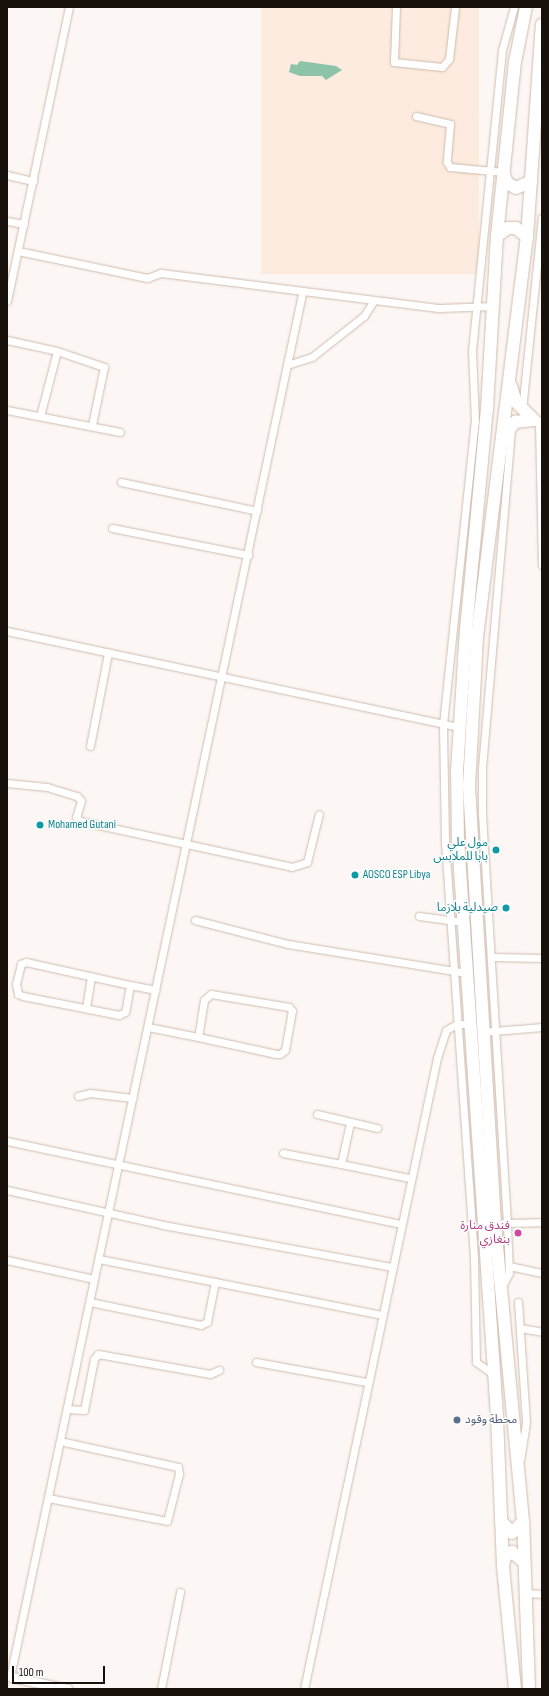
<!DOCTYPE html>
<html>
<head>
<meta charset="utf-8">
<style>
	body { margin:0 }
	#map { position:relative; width:549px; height:1696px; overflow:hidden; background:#fcf7f4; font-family:"Sofia Sans Condensed","Noto Sans Arabic",sans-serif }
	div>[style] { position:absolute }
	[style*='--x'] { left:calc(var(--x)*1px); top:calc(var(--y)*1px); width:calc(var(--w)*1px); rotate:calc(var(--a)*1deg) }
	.built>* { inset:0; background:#fcebde; transform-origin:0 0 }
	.forest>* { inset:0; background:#8dc3a8 }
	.roads { filter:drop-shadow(0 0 1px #d0bbac) drop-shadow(0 0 1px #d0bbac) }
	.minor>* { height:7px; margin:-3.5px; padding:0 3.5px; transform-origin:3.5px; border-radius:3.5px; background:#fff }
	.tertiary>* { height:9px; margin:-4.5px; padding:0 4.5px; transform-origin:4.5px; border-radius:4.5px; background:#fff }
	.secondary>* { height:10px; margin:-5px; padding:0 5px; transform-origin:5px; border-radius:5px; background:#fff }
	.trunk>* { height:12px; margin:-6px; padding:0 6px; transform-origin:6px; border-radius:6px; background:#fff }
	.dots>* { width:11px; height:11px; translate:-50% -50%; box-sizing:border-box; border:2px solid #fff; border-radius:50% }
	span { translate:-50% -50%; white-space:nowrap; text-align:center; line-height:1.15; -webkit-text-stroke:3px #fff; paint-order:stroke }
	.culture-label { font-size:12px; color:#0d838f }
	.left { translate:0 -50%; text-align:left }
	.right { translate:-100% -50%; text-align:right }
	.hotel-label { font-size:12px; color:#b23c85 }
	.service-label { font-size:12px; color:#4e5e75 }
	.frame { position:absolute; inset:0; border:8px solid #18110b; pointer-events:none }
	.scale { position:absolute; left:12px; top:1666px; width:93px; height:18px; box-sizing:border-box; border:2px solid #18110b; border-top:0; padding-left:5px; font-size:12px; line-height:14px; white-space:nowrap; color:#18110b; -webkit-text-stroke:3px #fff; paint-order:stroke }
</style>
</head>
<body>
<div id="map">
	<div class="built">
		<i style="left:261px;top:7px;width:218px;height:267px"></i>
	</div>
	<div class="forest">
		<i style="clip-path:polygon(300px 61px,336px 66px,342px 70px,326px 80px,322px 76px,300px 76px,289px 72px,291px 64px,297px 65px)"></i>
	</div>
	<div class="roads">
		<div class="minor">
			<i style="--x:396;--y:7;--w:55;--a:92.1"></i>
			<i style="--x:394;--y:62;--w:48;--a:5.9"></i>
			<i style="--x:442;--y:67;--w:11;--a:-49"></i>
			<i style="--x:449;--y:59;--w:52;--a:-83.4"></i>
			<i style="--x:416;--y:116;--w:35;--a:13"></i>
			<i style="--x:450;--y:124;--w:38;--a:95"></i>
			<i style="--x:447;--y:162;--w:6;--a:59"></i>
			<i style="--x:450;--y:167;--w:54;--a:5.3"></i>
			<i style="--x:7;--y:175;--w:27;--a:13"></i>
			<i style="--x:7;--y:221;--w:17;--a:10"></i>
			<i style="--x:18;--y:251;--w:132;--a:11.8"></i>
			<i style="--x:147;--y:278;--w:15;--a:-20"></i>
			<i style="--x:161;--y:273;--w:281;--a:7.2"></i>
			<i style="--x:440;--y:308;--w:54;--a:-2.1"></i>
			<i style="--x:7;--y:301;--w:300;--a:-78.1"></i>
			<i style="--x:7;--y:340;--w:51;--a:12.4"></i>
			<i style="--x:57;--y:351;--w:50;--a:18.8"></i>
			<i style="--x:104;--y:367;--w:59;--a:101.7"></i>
			<i style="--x:287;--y:365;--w:26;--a:-18"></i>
			<i style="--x:312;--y:357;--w:66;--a:-38.3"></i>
			<i style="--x:364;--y:316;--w:19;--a:-58"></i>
			<i style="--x:7;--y:410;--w:115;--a:11"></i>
			<i style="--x:522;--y:410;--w:193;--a:-84.1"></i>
			<i style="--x:40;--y:416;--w:67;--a:-75.3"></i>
			<i style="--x:539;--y:423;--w:142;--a:88.8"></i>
			<i style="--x:121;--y:482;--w:139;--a:12"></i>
			<i style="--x:112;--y:528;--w:139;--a:11.2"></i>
			<i style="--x:7;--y:631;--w:461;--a:12"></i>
			<i style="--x:90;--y:746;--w:95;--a:-79"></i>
			<i style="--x:7;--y:783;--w:40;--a:5.7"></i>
			<i style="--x:47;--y:787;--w:31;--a:17"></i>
			<i style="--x:77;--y:796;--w:6;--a:51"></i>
			<i style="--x:81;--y:801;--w:17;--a:107"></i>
			<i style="--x:76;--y:817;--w:6;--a:45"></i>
			<i style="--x:80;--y:821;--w:217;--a:12.2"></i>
			<i style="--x:292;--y:867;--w:16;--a:-18"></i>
			<i style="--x:307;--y:862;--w:49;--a:-76"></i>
			<i style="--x:419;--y:916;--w:45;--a:7.6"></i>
			<i style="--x:195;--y:920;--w:96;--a:14.5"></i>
			<i style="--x:288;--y:944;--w:181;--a:9.2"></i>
			<i style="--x:491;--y:957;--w:51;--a:1.1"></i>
			<i style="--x:130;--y:985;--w:27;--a:100"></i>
			<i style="--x:125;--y:1012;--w:7;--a:153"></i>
			<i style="--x:119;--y:1015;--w:98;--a:-168.8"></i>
			<i style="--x:23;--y:996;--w:5;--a:-158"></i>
			<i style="--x:18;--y:994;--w:10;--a:-101"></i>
			<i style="--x:16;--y:984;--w:21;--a:-76"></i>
			<i style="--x:21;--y:964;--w:5;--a:-22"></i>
			<i style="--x:26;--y:962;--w:107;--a:12.5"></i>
			<i style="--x:130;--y:985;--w:26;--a:11"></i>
			<i style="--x:86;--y:1008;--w:32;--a:-81"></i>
			<i style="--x:148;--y:1027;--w:51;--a:11.3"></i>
			<i style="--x:198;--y:1037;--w:80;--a:12.3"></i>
			<i style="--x:276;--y:1054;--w:4;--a:0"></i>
			<i style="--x:280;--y:1054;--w:6;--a:-39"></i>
			<i style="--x:285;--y:1050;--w:40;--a:-80"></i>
			<i style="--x:292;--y:1011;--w:5;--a:-127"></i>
			<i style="--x:289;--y:1007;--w:79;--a:-170.5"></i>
			<i style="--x:211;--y:994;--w:9;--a:139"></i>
			<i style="--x:204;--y:1000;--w:37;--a:99"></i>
			<i style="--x:482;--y:1032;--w:60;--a:-4.8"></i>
			<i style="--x:78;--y:1096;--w:12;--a:-14"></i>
			<i style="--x:90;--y:1093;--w:43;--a:6.6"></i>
			<i style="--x:317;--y:1114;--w:62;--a:13.1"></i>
			<i style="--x:350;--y:1123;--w:42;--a:102.4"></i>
			<i style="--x:341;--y:1164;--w:69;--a:11.6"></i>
			<i style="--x:7;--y:1141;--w:403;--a:11.9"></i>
			<i style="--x:283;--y:1153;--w:59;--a:10.7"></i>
			<i style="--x:7;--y:1190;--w:160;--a:12.6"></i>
			<i style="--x:163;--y:1225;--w:232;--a:10.4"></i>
			<i style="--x:503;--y:1223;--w:39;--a:-1"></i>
			<i style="--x:99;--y:1259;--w:288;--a:11.2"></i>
			<i style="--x:7;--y:1260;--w:89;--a:12.3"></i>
			<i style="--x:509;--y:1266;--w:34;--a:12"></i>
			<i style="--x:501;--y:1288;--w:17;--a:-62"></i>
			<i style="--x:509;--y:1273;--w:50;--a:-92.3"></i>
			<i style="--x:507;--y:1223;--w:410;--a:-93.5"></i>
			<i style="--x:482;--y:814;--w:46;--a:-90"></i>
			<i style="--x:482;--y:768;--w:340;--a:-85.1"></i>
			<i style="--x:90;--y:1302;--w:113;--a:11.7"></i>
			<i style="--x:201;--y:1325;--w:7;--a:-27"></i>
			<i style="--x:207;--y:1322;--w:41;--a:-78.7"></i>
			<i style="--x:518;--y:1302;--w:121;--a:86.2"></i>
			<i style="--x:526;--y:1423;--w:36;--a:99"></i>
			<i style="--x:520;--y:1328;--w:22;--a:10"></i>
			<i style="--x:256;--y:1362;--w:112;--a:10.3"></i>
			<i style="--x:493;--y:1374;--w:21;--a:-145"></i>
			<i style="--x:476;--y:1362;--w:105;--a:-91.1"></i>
			<i style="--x:474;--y:1257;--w:417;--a:-94"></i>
			<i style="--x:445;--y:841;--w:117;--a:-91"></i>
			<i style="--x:443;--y:724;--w:304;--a:-84"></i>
			<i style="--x:475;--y:422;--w:71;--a:-92.4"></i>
			<i style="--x:472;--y:351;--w:302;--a:-84.3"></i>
			<i style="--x:502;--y:50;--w:45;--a:-74.4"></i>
			<i style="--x:67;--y:1409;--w:17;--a:3"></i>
			<i style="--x:84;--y:1410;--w:52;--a:-78.9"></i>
			<i style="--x:94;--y:1359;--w:6;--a:-51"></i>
			<i style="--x:98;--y:1354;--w:114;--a:10.1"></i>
			<i style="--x:210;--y:1374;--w:10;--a:-24"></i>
			<i style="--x:48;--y:1498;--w:121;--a:10.9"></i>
			<i style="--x:167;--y:1521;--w:49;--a:-75.7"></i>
			<i style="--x:179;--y:1474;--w:7;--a:-98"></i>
			<i style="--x:178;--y:1467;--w:121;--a:-167.6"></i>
			<i style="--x:524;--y:1593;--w:18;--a:3"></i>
			<i style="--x:10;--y:1677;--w:1413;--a:-78.08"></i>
			<i style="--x:161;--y:1689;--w:99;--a:-78.9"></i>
			<i style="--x:304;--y:1689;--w:645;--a:-78.1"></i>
			<i style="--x:437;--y:1058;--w:29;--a:-72"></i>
			<i style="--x:446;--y:1030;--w:13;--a:-29"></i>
			<i style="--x:457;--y:1024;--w:12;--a:0"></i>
		</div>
		<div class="tertiary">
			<i style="--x:7;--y:1676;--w:62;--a:12"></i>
		</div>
		<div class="secondary">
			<i style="--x:534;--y:420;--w:9;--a:27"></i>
		</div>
		<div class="trunk">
			<i style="--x:504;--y:174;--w:9;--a:72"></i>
			<i style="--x:507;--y:183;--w:10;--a:29"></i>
			<i style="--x:516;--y:188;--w:17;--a:-24"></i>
			<i style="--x:497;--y:236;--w:14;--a:-36"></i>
			<i style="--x:508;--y:228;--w:8;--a:0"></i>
			<i style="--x:516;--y:228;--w:14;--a:39"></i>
			<i style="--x:511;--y:386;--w:17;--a:73"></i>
			<i style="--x:516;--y:402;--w:25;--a:45"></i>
			<i style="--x:504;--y:437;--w:19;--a:-54"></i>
			<i style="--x:515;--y:422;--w:19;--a:-6"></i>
			<i style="--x:501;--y:1521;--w:16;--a:47"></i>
			<i style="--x:512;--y:1533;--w:16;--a:-47"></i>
			<i style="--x:503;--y:1566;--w:9;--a:-77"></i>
			<i style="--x:505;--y:1557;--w:9;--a:-36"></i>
			<i style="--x:512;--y:1552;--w:16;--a:40"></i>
			<i style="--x:515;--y:1689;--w:124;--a:-95.6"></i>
			<i style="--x:503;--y:1566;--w:150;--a:-92.3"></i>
			<i style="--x:497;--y:1416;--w:577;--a:-93.87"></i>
			<i style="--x:458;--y:840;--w:68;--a:-90.8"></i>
			<i style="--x:457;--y:772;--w:142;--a:-86.4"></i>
			<i style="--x:466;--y:630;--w:222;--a:-84.6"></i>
			<i style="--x:487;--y:409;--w:173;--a:-86.7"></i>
			<i style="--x:497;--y:236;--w:175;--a:-84.1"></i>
			<i style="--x:515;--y:62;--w:56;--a:-78.7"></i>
			<i style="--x:529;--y:1689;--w:168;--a:-92"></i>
			<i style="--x:523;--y:1521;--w:298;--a:-95.4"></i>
			<i style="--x:495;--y:1224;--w:439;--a:-93.4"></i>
			<i style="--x:469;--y:786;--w:149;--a:-86.9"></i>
			<i style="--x:477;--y:637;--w:403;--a:-82.9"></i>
			<i style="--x:527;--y:237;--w:213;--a:-86"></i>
		</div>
	</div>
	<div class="dots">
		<i style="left:40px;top:825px;background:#0f9aa8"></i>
		<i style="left:496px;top:850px;background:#0f9aa8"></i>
		<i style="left:355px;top:875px;background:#0f9aa8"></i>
		<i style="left:506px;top:908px;background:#0f9aa8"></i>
		<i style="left:518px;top:1233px;background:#d1479c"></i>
		<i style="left:457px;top:1420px;background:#5c6f8a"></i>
	</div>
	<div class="culture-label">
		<span class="left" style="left:48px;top:825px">Mohamed Gutani</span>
		<span class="right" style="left:488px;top:850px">مول علي<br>بابا للملابس</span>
		<span class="left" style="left:363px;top:875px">AOSCO ESP Libya</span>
		<span class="right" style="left:498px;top:908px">صيدلية بلازما</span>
	</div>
	<div class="hotel-label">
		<span class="right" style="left:510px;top:1233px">فندق منارة<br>بنغازي</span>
	</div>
	<div class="service-label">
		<span class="left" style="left:465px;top:1420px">محطة وقود</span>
	</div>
	<div class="frame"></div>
	<div class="scale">100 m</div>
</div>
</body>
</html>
